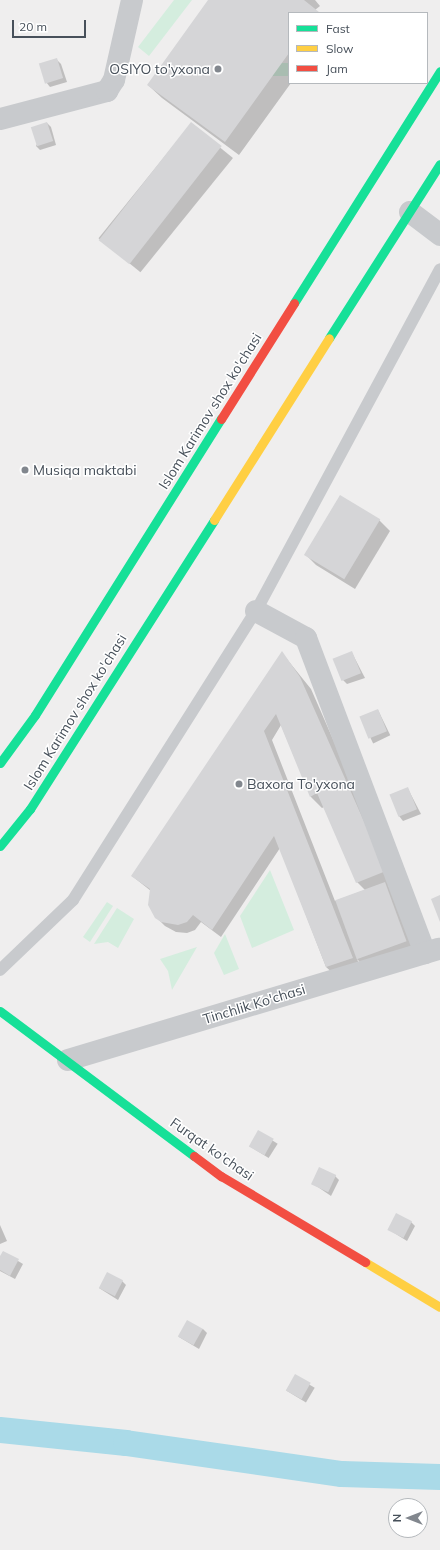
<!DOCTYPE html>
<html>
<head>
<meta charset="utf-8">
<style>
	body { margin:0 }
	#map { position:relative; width:440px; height:1550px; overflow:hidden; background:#efeeee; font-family:Mulish,sans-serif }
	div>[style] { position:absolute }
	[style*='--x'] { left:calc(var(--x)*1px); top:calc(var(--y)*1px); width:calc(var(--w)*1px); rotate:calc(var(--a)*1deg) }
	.green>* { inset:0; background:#d4edde; transform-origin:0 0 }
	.shadow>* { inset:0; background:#0003; transform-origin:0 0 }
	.canal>* { height:26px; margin:-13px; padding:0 13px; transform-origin:13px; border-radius:13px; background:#aadae8 }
	.building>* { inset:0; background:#d5d5d7; transform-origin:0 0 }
	.lane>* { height:12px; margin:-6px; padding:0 6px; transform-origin:6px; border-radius:6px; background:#c8cacd }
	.street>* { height:22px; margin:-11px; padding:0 11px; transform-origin:11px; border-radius:11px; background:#c8cacd }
	.fast>* { height:9px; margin:-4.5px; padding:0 4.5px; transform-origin:4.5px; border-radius:4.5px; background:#16e098 }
	.slow>* { height:9px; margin:-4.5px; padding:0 4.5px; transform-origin:4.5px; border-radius:4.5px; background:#ffcf43 }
	.jam>* { height:9px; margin:-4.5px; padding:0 4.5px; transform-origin:4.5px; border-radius:4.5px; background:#f24e42 }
	.dots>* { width:11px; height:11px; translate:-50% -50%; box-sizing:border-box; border:2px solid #fff; border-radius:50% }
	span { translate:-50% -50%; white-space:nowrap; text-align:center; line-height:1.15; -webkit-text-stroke:3px #fff; paint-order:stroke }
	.poi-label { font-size:14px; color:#47505a }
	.right { translate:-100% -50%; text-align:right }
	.left { translate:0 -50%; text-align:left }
	.street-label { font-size:14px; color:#47505a }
	.legend { position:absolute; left:288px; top:12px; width:140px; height:72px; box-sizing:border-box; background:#fff; border:1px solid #b5b9bd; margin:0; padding:5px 7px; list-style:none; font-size:12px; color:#47505a }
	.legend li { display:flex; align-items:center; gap:8px; height:20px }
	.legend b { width:20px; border:1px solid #b5b9bd }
	.north { position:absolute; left:388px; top:1498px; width:40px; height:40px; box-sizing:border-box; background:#fff; border:1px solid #b5b9bd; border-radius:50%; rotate:270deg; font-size:11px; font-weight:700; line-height:16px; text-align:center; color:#47505a }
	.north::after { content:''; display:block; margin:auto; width:14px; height:18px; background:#82878e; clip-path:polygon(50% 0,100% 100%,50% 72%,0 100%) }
	.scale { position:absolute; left:12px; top:20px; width:74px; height:18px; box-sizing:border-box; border:2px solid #47505a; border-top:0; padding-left:5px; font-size:12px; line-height:14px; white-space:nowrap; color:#47505a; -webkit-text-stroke:3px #fff; paint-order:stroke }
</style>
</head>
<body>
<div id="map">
	<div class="green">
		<i style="clip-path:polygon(174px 0,192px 0,149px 56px,138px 47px)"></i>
		<i style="left:289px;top:63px;width:13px;height:102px;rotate:90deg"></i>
		<i style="clip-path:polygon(270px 870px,294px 930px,252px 948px,240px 916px)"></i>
		<i style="clip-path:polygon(107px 902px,113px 906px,90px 942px,83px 937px)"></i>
		<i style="clip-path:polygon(117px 908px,134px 919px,118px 948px,108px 942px,94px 944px)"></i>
		<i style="clip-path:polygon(225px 934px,239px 969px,224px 975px,214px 953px)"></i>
		<i style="clip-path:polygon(197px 947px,172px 990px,168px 971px,160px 959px)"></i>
	</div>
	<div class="shadow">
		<i style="clip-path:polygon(209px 0,315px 0,320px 6px,315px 10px,319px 13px,289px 13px,291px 83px,239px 155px,162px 98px,148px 85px)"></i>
		<i style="clip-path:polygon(57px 60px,61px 64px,67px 82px,50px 87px,46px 82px)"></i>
		<i style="clip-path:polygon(47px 123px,51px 127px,56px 145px,40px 150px,36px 146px)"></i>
		<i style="left:191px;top:124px;width:54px;height:147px;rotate:39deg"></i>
		<i style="clip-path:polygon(379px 520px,390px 531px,355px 589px,316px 565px,305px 554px)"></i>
		<i style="clip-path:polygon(evenodd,282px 653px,311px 689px,396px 883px,388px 886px,396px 894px,417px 953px,368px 970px,357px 959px,360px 966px,335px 975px,326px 967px,280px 848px,221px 937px,201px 922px,195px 930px,187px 933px,176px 932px,165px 926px,156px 917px,151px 891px,132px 876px,282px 653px,281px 725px,311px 797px,322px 808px,324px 807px,357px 882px,365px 890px,335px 901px,272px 740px,281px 725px)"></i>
		<i style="clip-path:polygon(352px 653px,365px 678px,347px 684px,343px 680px)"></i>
		<i style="left:378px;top:710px;width:28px;height:19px;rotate:64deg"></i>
		<i style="clip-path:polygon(408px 789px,421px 814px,403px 821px,399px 816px)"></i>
		<i style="left:259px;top:1132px;width:22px;height:17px;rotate:32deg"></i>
		<i style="clip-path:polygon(335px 1176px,339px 1180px,331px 1196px,312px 1183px)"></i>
		<i style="clip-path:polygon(411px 1222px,415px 1226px,407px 1241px,388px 1229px)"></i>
		<i style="clip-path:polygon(0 1225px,7px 1241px,0 1244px)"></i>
		<i style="clip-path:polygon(3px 1252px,23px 1264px,15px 1279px,0 1271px,0 1259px)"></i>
		<i style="clip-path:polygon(122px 1281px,126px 1285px,118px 1300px,99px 1288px)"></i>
		<i style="clip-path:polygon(203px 1329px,207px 1333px,199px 1349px,179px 1337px)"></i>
		<i style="left:295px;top:1376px;width:23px;height:17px;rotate:31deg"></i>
	</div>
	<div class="canal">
		<i style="--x:0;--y:1430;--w:127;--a:5.9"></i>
		<i style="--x:126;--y:1443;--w:218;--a:8.2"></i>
		<i style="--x:342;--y:1474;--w:98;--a:1.8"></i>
	</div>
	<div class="building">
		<i style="clip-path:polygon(208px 0,304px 0,319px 12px,289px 13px,289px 53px,225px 142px,147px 85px)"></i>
		<i style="left:57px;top:58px;width:21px;height:19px;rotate:73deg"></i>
		<i style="left:47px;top:122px;width:20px;height:17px;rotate:72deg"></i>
		<i style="left:191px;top:122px;width:39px;height:150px;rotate:38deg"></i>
		<i style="left:340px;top:495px;width:47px;height:70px;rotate:31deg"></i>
		<i style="clip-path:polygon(282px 651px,300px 677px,386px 871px,356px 883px,317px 793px,310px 797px,276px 714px,264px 731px,353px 958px,326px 967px,274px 836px,212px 930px,193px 915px,187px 922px,178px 925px,161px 922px,155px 918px,148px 905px,150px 889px,131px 876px)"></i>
		<i style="left:352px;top:651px;width:24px;height:21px;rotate:68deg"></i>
		<i style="left:378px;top:709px;width:24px;height:20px;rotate:68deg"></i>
		<i style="left:408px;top:787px;width:24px;height:20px;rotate:68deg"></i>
		<i style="left:385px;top:882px;width:63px;height:53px;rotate:70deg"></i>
		<i style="clip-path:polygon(440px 895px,440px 922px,431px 899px)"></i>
		<i style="left:258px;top:1130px;width:18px;height:19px;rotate:29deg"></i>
		<i style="left:319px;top:1167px;width:19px;height:19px;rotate:25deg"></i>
		<i style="left:396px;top:1213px;width:18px;height:19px;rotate:27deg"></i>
		<i style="clip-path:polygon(3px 1251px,19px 1259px,10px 1276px,0 1270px,0 1256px)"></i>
		<i style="left:107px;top:1272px;width:18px;height:18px;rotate:27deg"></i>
		<i style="left:187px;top:1320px;width:18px;height:19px;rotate:29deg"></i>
		<i style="left:295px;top:1374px;width:18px;height:19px;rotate:29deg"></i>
	</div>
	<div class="lane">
		<i style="--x:0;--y:970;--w:101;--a:-43.8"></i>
		<i style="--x:73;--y:900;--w:342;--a:-57.7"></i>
		<i style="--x:256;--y:611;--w:388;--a:-61.7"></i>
	</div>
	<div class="street">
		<i style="--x:0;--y:119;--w:111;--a:-14.7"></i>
		<i style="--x:107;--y:91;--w:13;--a:-58"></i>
		<i style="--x:114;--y:80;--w:82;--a:-77.3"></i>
		<i style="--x:410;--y:212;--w:38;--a:37"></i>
		<i style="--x:256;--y:611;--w:57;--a:28.4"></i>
		<i style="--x:306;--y:638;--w:337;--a:69.3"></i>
		<i style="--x:68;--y:1060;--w:387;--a:-16.7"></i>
	</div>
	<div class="fast">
		<i style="--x:294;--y:303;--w:274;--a:-57.8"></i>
		<i style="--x:329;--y:338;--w:206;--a:-57.5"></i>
		<i style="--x:0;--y:763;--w:59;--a:-53.9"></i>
		<i style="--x:35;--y:715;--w:350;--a:-57.9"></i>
		<i style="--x:0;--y:846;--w:48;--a:-51"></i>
		<i style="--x:30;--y:809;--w:343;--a:-57.5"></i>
		<i style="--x:0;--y:1011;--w:242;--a:36.8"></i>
	</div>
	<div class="slow">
		<i style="--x:214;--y:520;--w:215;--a:-57.7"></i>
		<i style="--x:365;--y:1262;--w:87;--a:31"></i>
	</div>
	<div class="jam">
		<i style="--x:221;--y:419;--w:137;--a:-57.8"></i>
		<i style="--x:194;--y:1156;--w:34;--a:37"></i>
		<i style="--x:221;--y:1176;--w:168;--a:30.8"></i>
	</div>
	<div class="dots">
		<i style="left:218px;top:69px;background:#82878e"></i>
		<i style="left:25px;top:470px;background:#82878e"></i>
		<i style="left:239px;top:784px;background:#82878e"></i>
	</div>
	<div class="poi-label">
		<span class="right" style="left:210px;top:69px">OSIYO to'yxona</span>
		<span class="left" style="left:33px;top:470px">Musiqa maktabi</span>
		<span class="left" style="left:247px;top:784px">Baxora To'yxona</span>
	</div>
	<div class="street-label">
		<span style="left:210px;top:411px;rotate:-58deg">Islom Karimov shox ko'chasi</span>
		<span style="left:75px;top:712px;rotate:-58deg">Islom Karimov shox ko'chasi</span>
		<span style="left:254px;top:1004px;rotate:-17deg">Tinchlik Ko'chasi</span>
		<span style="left:212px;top:1149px;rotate:35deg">Furqat ko'chasi</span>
	</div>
	<ul class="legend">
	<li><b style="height:5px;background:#16e098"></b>Fast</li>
	<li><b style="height:5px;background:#ffcf43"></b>Slow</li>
	<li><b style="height:5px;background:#f24e42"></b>Jam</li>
	</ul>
	<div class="north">N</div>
	<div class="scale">20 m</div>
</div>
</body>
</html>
